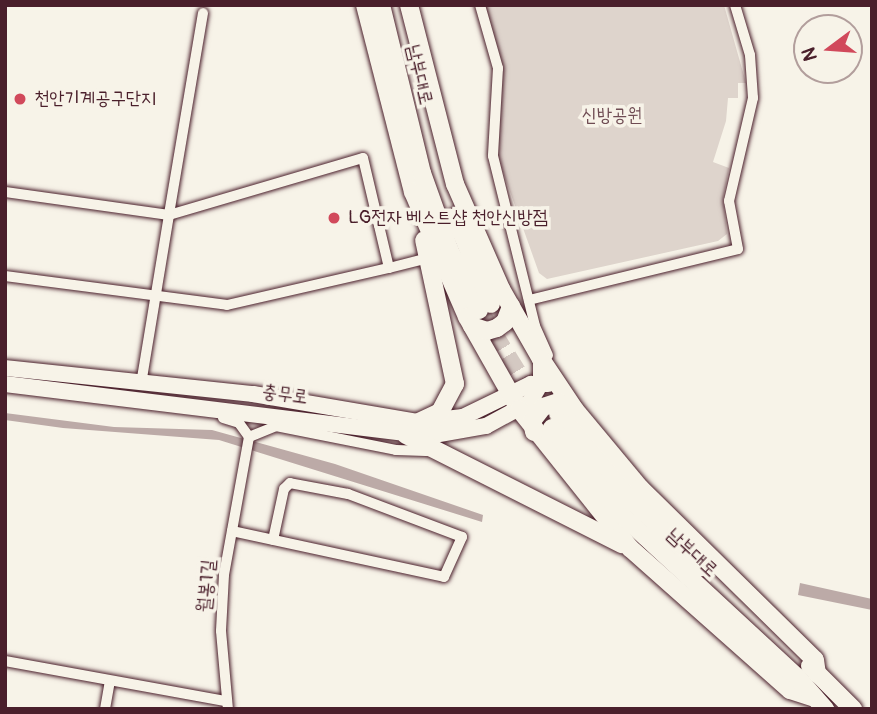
<!DOCTYPE html>
<html>
<head>
<meta charset="utf-8">
<style>
	body { margin:0 }
	#map { position:relative; width:877px; height:714px; overflow:hidden; background:#f7f3e8; font-family:Pangolin,"Poor Story",sans-serif }
	div>[style] { position:absolute }
	[style*='--x'] { left:calc(var(--x)*1px); top:calc(var(--y)*1px); width:calc(var(--w)*1px); rotate:calc(var(--a)*1deg) }
	.green>* { inset:0; background:#ded4cc }
	.water>* { inset:0; background:#bcaaa7 }
	.trunk-tunnel>* { height:18px; margin-top:-9px; transform-origin:0; background:repeating-linear-gradient(90deg,#d4c9c2 0 18px,transparent 0 27px) }
	.roads { filter:drop-shadow(0 0 2px #4a1f2b) drop-shadow(0 0 2px #4a1f2b) }
	.minor>* { height:10px; margin:-5px; padding:0 5px; transform-origin:5px; border-radius:5px; background:#f7f3e8 }
	.secondary>* { height:16px; margin:-8px; padding:0 8px; transform-origin:8px; border-radius:8px; background:#f7f3e8 }
	.trunk>* { height:18px; margin:-9px; padding:0 9px; transform-origin:9px; border-radius:9px; background:#f7f3e8 }
	.dots>* { width:19px; height:19px; translate:-50% -50%; box-sizing:border-box; border:4px solid #f7f3e8; border-radius:50% }
	span { translate:-50% -50%; white-space:nowrap; text-align:center; line-height:1.15; -webkit-text-stroke:7px #f7f3e8; paint-order:stroke }
	.street-label { font-size:19px; color:#4a1f2b }
	.poi-label { font-size:19px; color:#4a1f2b }
	.left { translate:0 -50%; text-align:left }
	.park-label { font-size:19px; color:#6f4c53 }
	.frame { position:absolute; inset:0; border:7px solid #4a1f2b; pointer-events:none }
	.north { position:absolute; left:793px; top:14px; width:70px; height:70px; box-sizing:border-box; background:#f7f3e8; border:2px solid #b29e9c; border-radius:50%; rotate:254deg; font-size:19px; font-weight:700; line-height:28px; text-align:center; color:#4a1f2b }
	.north::after { content:''; display:block; margin:auto; width:24px; height:32px; background:#d1495b; clip-path:polygon(50% 0,100% 100%,50% 72%,0 100%) }
</style>
</head>
<body>
<div id="map">
	<div class="green">
		<i style="clip-path:polygon(485px 5px,724px 5px,746px 83px,738px 83px,738px 98px,728px 98px,726px 121px,713px 162px,729px 168px,723px 198px,727px 234px,718px 241px,547px 279px,539px 273px,498px 158px,501px 60px)"></i>
	</div>
	<div class="water">
		<i style="clip-path:polygon(5px 413px,114px 427px,212px 430px,335px 464px,483px 515px,482px 522px,219px 440px,63px 428px,5px 420px)"></i>
		<i style="clip-path:polygon(800px 583px,872px 599px,872px 610px,798px 595px)"></i>
	</div>
	<div class="trunk-tunnel">
		<i style="--x:479;--y:310;--w:139;--a:58.3"></i>
	</div>
	<div class="roads">
		<div class="minor">
			<i style="--x:480;--y:5;--w:66;--a:74.1"></i>
			<i style="--x:498;--y:68;--w:88;--a:93.3"></i>
			<i style="--x:493;--y:156;--w:175;--a:76.1"></i>
			<i style="--x:535;--y:326;--w:32;--a:66"></i>
			<i style="--x:203;--y:13;--w:205;--a:99.6"></i>
			<i style="--x:169;--y:215;--w:202;--a:-16.4"></i>
			<i style="--x:363;--y:158;--w:113;--a:76.7"></i>
			<i style="--x:389;--y:268;--w:40;--a:-14.4"></i>
			<i style="--x:5;--y:192;--w:166;--a:8"></i>
			<i style="--x:169;--y:215;--w:172;--a:99.4"></i>
			<i style="--x:5;--y:276;--w:224;--a:7.4"></i>
			<i style="--x:227;--y:305;--w:166;--a:-12.9"></i>
			<i style="--x:529;--y:300;--w:215;--a:-13.7"></i>
			<i style="--x:738;--y:249;--w:49;--a:-100.6"></i>
			<i style="--x:729;--y:201;--w:106;--a:-76.9"></i>
			<i style="--x:753;--y:98;--w:43;--a:-94"></i>
			<i style="--x:750;--y:55;--w:52;--a:-106.7"></i>
			<i style="--x:223;--y:418;--w:17;--a:17"></i>
			<i style="--x:239;--y:423;--w:17;--a:54"></i>
			<i style="--x:249;--y:437;--w:140;--a:100.3"></i>
			<i style="--x:224;--y:575;--w:56;--a:93.1"></i>
			<i style="--x:221;--y:631;--w:78;--a:84.9"></i>
			<i style="--x:249;--y:437;--w:29;--a:-22"></i>
			<i style="--x:276;--y:426;--w:122;--a:11.3"></i>
			<i style="--x:396;--y:450;--w:37;--a:2"></i>
			<i style="--x:232;--y:531;--w:217;--a:12.2"></i>
			<i style="--x:444;--y:577;--w:44;--a:-65.8"></i>
			<i style="--x:462;--y:537;--w:122;--a:-159.3"></i>
			<i style="--x:348;--y:494;--w:59;--a:-169.3"></i>
			<i style="--x:290;--y:483;--w:8;--a:135"></i>
			<i style="--x:284;--y:489;--w:52;--a:102.2"></i>
			<i style="--x:5;--y:661;--w:225;--a:10.3"></i>
			<i style="--x:105;--y:709;--w:28;--a:-80"></i>
		</div>
		<div class="secondary">
			<i style="--x:5;--y:368;--w:249;--a:6"></i>
			<i style="--x:253;--y:394;--w:168;--a:9.6"></i>
			<i style="--x:419;--y:422;--w:44;--a:-6.5"></i>
			<i style="--x:463;--y:417;--w:76;--a:-25.9"></i>
			<i style="--x:531;--y:384;--w:17;--a:0"></i>
			<i style="--x:5;--y:384;--w:426;--a:7"></i>
			<i style="--x:428;--y:436;--w:59;--a:-9.8"></i>
			<i style="--x:486;--y:426;--w:50;--a:-28.6"></i>
			<i style="--x:530;--y:402;--w:22;--a:-60"></i>
			<i style="--x:541;--y:383;--w:24;--a:-90"></i>
		</div>
		<div class="trunk">
			<i style="--x:365;--y:5;--w:193;--a:75.6"></i>
			<i style="--x:413;--y:192;--w:136;--a:66.6"></i>
			<i style="--x:467;--y:317;--w:106;--a:60.5"></i>
			<i style="--x:519;--y:409;--w:178;--a:51.4"></i>
			<i style="--x:630;--y:548;--w:214;--a:41.6"></i>
			<i style="--x:790;--y:690;--w:26;--a:18"></i>
			<i style="--x:381;--y:5;--w:173;--a:76.3"></i>
			<i style="--x:422;--y:173;--w:81;--a:70.4"></i>
			<i style="--x:449;--y:249;--w:68;--a:63.8"></i>
			<i style="--x:409;--y:5;--w:185;--a:75.6"></i>
			<i style="--x:455;--y:184;--w:115;--a:66.3"></i>
			<i style="--x:501;--y:289;--w:81;--a:60.3"></i>
			<i style="--x:541;--y:359;--w:61;--a:56.3"></i>
			<i style="--x:575;--y:410;--w:102;--a:50.2"></i>
			<i style="--x:640;--y:488;--w:245;--a:44.5"></i>
			<i style="--x:815;--y:660;--w:14;--a:82"></i>
			<i style="--x:455;--y:217;--w:94;--a:67.5"></i>
			<i style="--x:472;--y:326;--w:16;--a:18"></i>
			<i style="--x:487;--y:331;--w:10;--a:-17"></i>
			<i style="--x:497;--y:328;--w:10;--a:-37"></i>
			<i style="--x:505;--y:322;--w:17;--a:-69"></i>
			<i style="--x:558;--y:414;--w:107;--a:49.9"></i>
			<i style="--x:627;--y:496;--w:103;--a:43.8"></i>
			<i style="--x:419;--y:422;--w:23;--a:-25"></i>
			<i style="--x:440;--y:412;--w:32;--a:-62"></i>
			<i style="--x:455;--y:384;--w:147;--a:-102.1"></i>
			<i style="--x:552;--y:428;--w:114;--a:51"></i>
			<i style="--x:624;--y:517;--w:236;--a:42.8"></i>
			<i style="--x:797;--y:677;--w:43;--a:48.8"></i>
			<i style="--x:534;--y:432;--w:11;--a:-100"></i>
			<i style="--x:532;--y:421;--w:18;--a:-52"></i>
			<i style="--x:543;--y:407;--w:16;--a:-18"></i>
			<i style="--x:558;--y:402;--w:15;--a:23"></i>
			<i style="--x:406;--y:435;--w:242;--a:26.8"></i>
			<i style="--x:810;--y:666;--w:61;--a:45"></i>
		</div>
	</div>
	<div class="dots">
		<i style="left:20px;top:99px;background:#d1495b"></i>
		<i style="left:334px;top:218px;background:#d1495b"></i>
	</div>
	<div class="street-label">
		<span style="left:419px;top:75px;rotate:77deg">남부대로</span>
		<span style="left:285px;top:395px;rotate:8deg">충무로</span>
		<span style="left:692px;top:553px;rotate:43deg">남부대로</span>
		<span style="left:207px;top:586px;rotate:-85deg">월봉1길</span>
	</div>
	<div class="poi-label">
		<span class="left" style="left:34px;top:99px">천안기계공구단지</span>
		<span class="left" style="left:348px;top:218px">LG전자 베스트샵 천안신방점</span>
	</div>
	<div class="park-label">
		<span style="left:612px;top:116px">신방공원</span>
	</div>
	<div class="frame"></div>
	<div class="north">N</div>
</div>
</body>
</html>
